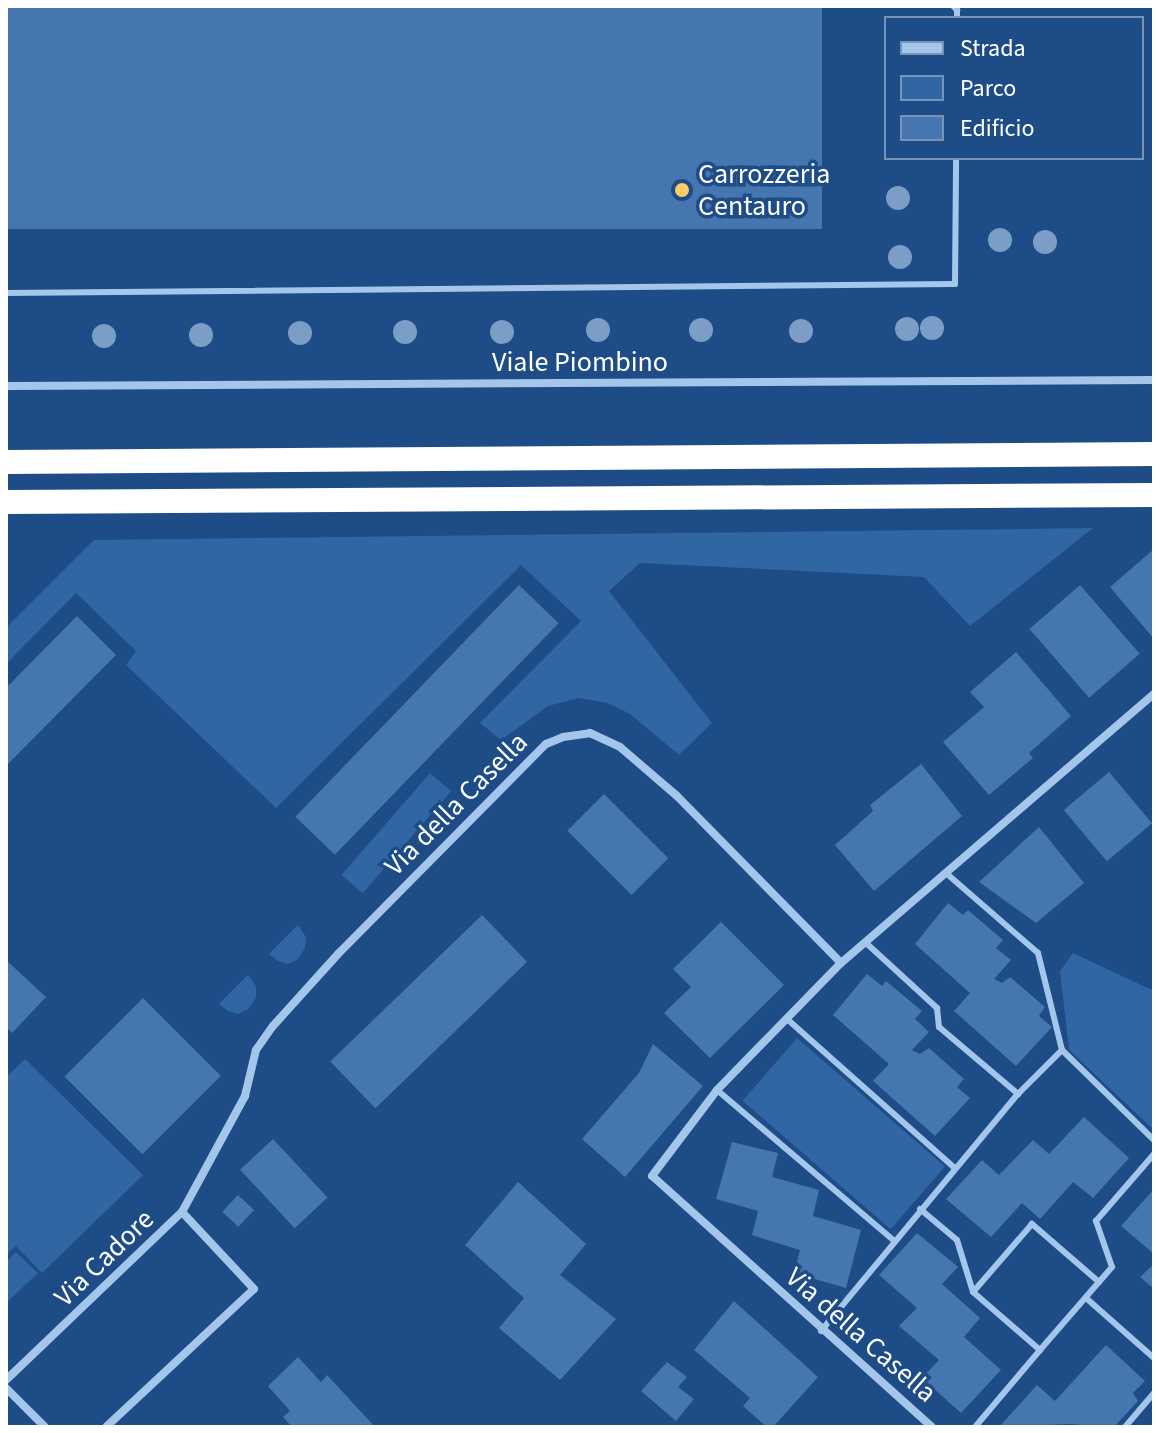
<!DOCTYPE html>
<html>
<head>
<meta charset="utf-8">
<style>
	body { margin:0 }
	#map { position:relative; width:1160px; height:1433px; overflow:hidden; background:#1d4c86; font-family:"Source Sans 3",sans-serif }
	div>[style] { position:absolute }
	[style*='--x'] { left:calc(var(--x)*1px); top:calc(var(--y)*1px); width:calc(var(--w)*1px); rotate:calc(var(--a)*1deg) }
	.green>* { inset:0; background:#3066a4; transform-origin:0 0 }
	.building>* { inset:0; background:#4576af; transform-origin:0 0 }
	.lane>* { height:6px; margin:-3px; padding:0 3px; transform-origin:3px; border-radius:3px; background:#a5c6eb }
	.street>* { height:8px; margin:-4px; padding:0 4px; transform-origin:4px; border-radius:4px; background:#a5c6eb }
	.highway>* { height:24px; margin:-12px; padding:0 12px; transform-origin:12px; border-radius:12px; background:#fff }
	.trees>* { width:24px; height:24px; margin:-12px; border-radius:50%; background:#7c9dc5 }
	.dots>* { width:22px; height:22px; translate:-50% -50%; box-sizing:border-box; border:4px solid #1d4c86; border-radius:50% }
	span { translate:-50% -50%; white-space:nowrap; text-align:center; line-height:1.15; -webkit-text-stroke:7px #1d4c86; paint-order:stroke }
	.poi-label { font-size:28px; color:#fff }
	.left { translate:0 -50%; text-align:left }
	.street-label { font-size:28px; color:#fff }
	.frame { position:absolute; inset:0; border:8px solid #fff; pointer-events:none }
	.legend { position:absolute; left:884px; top:16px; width:260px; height:144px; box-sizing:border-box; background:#1d4c86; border:2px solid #7794b6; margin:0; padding:10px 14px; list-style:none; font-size:24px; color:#fff }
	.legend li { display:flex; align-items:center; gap:16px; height:40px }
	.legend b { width:40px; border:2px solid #7794b6 }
</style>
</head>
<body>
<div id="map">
	<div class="green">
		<i style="clip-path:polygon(1093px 528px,970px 626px,924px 577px,640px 563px,609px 591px,712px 723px,679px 755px,630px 714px,608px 703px,578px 698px,548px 706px,501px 740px,480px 723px,581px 621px,521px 565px,276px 808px,126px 665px,136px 651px,76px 593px,6px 664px,6px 628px,94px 540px)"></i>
		<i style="left:430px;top:773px;width:28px;height:135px;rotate:41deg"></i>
		<i style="clip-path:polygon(298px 925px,306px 937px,305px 948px,298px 959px,288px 964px,278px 961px,269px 954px)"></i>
		<i style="clip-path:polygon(1073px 953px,1154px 991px,1154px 1130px,1069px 1050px,1060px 971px)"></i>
		<i style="clip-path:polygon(248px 975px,256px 986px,256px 998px,248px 1009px,238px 1014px,228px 1011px,219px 1004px)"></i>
		<i style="left:797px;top:1038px;width:196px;height:83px;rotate:41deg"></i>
		<i style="clip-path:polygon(25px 1059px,143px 1175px,42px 1273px,16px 1246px,6px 1255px,6px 1077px)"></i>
		<i style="clip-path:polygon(16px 1252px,38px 1273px,6px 1303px,6px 1262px)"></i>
	</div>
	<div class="building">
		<i style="left:6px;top:6px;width:816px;height:223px"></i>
		<i style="clip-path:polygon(1154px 549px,1154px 639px,1110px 587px)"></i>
		<i style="left:519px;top:585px;width:55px;height:322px;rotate:44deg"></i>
		<i style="left:1080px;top:585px;width:91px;height:67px;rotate:49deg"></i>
		<i style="clip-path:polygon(77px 616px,116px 655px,6px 766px,6px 688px)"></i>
		<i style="clip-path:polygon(1016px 652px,1071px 716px,1029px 753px,1033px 758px,989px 795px,943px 742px,984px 707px,970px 692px)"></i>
		<i style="clip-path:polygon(921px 764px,962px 816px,874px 891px,835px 845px,873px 811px,870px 805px)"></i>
		<i style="left:1109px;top:772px;width:67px;height:59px;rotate:50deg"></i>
		<i style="left:604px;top:794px;width:91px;height:52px;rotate:45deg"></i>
		<i style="clip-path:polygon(1039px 827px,1084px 883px,1036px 923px,979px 882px)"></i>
		<i style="clip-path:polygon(948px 903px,963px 915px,968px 910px,1003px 940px,996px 948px,1011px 960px,994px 979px,1002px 983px,1010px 977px,1045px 1007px,1039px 1016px,1052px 1027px,1016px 1066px,954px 1011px,970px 993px,915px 944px)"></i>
		<i style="left:482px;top:915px;width:65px;height:211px;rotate:46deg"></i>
		<i style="clip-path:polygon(721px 922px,784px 985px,710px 1058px,664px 1013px,691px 987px,673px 969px)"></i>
		<i style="clip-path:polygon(6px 960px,46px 997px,12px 1033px,6px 1027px)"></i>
		<i style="clip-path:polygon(867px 974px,882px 986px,886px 981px,922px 1011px,915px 1019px,929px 1032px,912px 1050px,920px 1054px,929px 1048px,964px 1079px,957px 1087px,970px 1098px,935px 1136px,873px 1081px,889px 1064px,833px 1015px)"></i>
		<i style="left:143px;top:998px;width:110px;height:111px;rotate:45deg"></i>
		<i style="clip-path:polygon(653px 1044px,703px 1086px,625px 1177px,582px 1139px,639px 1073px)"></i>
		<i style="clip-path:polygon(1084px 1117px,1129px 1158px,1093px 1198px,1073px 1182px,1040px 1219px,1022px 1203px,991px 1237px,946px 1199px,982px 1160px,999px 1175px,1033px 1140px,1049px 1154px)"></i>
		<i style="left:273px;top:1139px;width:80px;height:45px;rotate:47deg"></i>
		<i style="clip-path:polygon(732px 1142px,778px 1153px,772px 1177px,819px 1190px,813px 1216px,861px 1230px,846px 1288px,794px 1273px,800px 1250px,752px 1235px,758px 1211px,716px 1199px)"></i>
		<i style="clip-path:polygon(518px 1182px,586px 1244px,560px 1275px,616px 1319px,560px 1380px,499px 1328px,524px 1298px,465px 1245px)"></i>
		<i style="clip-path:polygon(1154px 1189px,1154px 1254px,1121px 1226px)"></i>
		<i style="left:238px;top:1195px;width:22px;height:23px;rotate:43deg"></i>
		<i style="clip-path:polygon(917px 1233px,958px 1267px,942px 1284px,980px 1318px,964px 1337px,1001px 1370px,961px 1413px,922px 1378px,939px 1360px,899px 1326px,917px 1308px,879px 1275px)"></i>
		<i style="clip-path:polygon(1154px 1264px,1154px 1289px,1140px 1277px)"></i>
		<i style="clip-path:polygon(734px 1301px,818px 1377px,773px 1427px,767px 1427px,743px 1406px,750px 1398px,694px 1350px)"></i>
		<i style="clip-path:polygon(1106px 1345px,1145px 1381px,1133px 1393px,1138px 1401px,1114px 1427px,1069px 1424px,999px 1427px,1037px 1385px,1055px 1401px)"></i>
		<i style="clip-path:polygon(298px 1357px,321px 1382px,327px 1375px,375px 1427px,292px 1427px,283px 1417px,290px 1411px,268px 1386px)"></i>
		<i style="clip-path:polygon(667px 1362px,687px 1377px,678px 1387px,694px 1399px,676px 1421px,641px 1391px)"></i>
	</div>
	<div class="lane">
		<i style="--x:953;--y:6;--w:6;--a:45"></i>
		<i style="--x:957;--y:10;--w:8;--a:90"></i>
		<i style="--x:6;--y:293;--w:949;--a:-0.54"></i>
		<i style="--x:955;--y:284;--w:126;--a:-89.5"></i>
		<i style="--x:865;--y:942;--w:98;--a:42.5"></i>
		<i style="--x:937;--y:1008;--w:19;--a:84"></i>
		<i style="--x:939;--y:1027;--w:104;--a:40.3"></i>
		<i style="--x:787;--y:1019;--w:225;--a:41.6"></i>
		<i style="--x:1062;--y:1050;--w:129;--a:44.4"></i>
		<i style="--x:717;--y:1090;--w:231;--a:40.4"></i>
		<i style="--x:920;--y:1209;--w:48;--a:40"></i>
		<i style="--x:957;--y:1240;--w:54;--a:72.9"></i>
		<i style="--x:973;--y:1292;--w:89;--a:40.9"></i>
		<i style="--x:1040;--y:1350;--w:90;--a:-49.1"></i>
		<i style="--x:1099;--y:1282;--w:89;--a:-139.1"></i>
		<i style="--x:1032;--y:1224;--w:90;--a:130.9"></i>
		<i style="--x:1099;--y:1282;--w:20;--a:-49"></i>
		<i style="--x:1112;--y:1267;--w:49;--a:-109.2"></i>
		<i style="--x:1096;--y:1221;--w:89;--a:-49.1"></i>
		<i style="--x:1086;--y:1298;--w:91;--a:41.4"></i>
		<i style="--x:821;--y:1331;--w:308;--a:-50.3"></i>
		<i style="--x:1018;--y:1094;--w:62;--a:-45"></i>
		<i style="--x:1062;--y:1050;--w:100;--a:-103.9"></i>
		<i style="--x:1038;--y:953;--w:122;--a:-139"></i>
		<i style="--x:975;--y:1427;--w:101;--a:-49.8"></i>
		<i style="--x:1125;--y:1427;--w:45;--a:-49.5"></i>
	</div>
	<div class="street">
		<i style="--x:6;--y:386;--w:1148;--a:-0.3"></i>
		<i style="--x:182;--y:1212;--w:132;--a:-61.5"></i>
		<i style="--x:245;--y:1096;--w:47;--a:-76.6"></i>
		<i style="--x:256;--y:1050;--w:29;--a:-55"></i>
		<i style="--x:273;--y:1026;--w:98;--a:-47.9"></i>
		<i style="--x:339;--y:953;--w:294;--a:-45.3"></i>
		<i style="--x:546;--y:744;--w:18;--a:-22"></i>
		<i style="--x:563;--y:737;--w:27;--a:-8"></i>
		<i style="--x:590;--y:733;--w:33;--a:25"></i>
		<i style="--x:620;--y:747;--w:75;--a:40.7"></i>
		<i style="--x:677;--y:796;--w:234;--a:45.5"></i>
		<i style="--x:6;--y:1380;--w:243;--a:-43.7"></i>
		<i style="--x:182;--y:1212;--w:105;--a:46.9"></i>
		<i style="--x:254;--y:1289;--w:202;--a:137"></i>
		<i style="--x:6;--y:1388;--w:55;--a:45"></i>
		<i style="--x:932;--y:1427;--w:376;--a:-138.1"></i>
		<i style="--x:652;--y:1176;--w:108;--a:-52.9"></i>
		<i style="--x:717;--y:1090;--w:177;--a:-45.7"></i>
		<i style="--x:841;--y:963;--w:413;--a:-40.7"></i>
	</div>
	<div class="highway">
		<i style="--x:6;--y:462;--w:1148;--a:-0.4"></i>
		<i style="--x:6;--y:502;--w:1148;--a:-0.35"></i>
	</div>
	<div class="trees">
		<i style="left:898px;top:198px"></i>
		<i style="left:1000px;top:240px"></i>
		<i style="left:1045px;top:242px"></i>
		<i style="left:900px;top:257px"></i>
		<i style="left:932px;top:328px"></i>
		<i style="left:907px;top:329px"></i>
		<i style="left:598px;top:330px"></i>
		<i style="left:701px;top:330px"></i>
		<i style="left:801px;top:331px"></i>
		<i style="left:405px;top:332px"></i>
		<i style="left:502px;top:332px"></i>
		<i style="left:300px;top:333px"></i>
		<i style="left:201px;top:335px"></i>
		<i style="left:104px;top:336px"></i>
	</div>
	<div class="dots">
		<i style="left:682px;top:190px;background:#fbcd64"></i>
	</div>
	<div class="poi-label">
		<span class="left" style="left:698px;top:190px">Carrozzeria<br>Centauro</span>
	</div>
	<div class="street-label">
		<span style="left:580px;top:362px">Viale Piombino</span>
		<span style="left:456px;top:804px;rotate:-45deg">Via della Casella</span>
		<span style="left:104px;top:1258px;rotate:-44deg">Via Cadore</span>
		<span style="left:861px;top:1335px;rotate:41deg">Via della Casella</span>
	</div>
	<div class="frame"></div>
	<ul class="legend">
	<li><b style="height:10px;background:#a5c6eb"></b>Strada</li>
	<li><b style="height:22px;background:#3066a4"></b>Parco</li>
	<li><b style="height:22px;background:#4576af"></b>Edificio</li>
	</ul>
</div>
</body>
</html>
